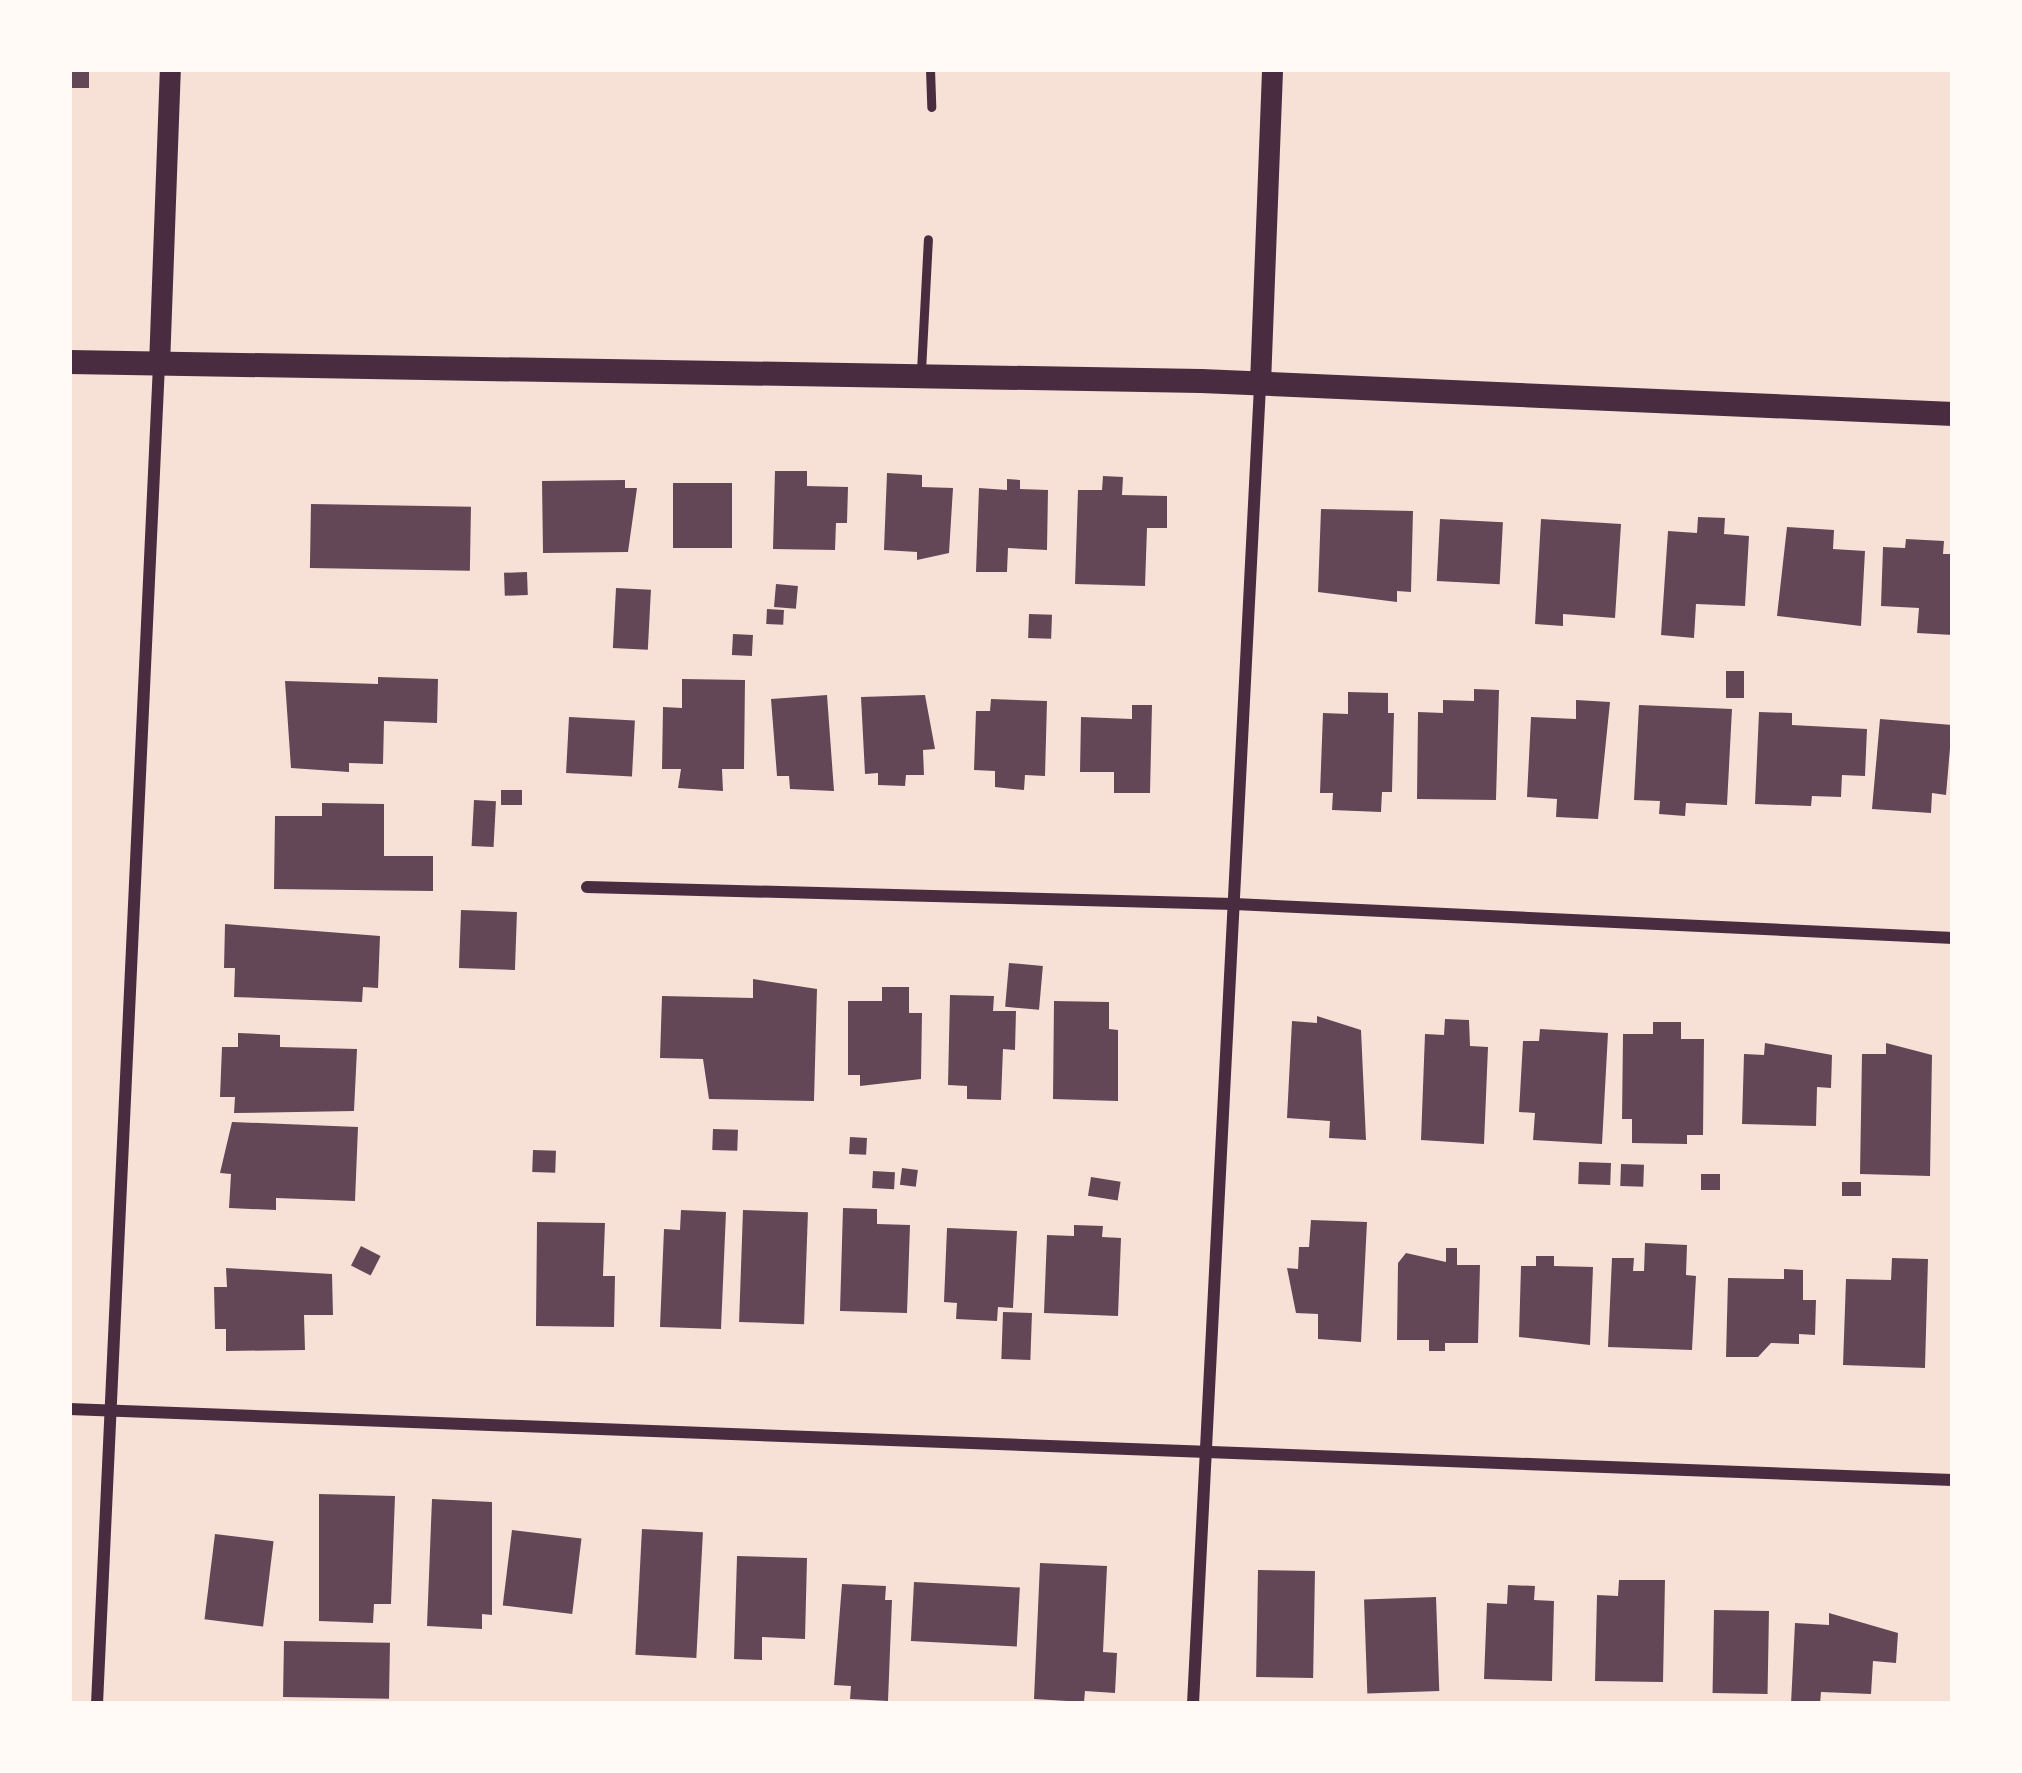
<!DOCTYPE html>
<html>
<head>
<meta charset="utf-8">
<style>
	body { margin:0 }
	#map { position:relative; width:2022px; height:1773px; overflow:hidden; background:#f7e1d7; font-family:Manrope,sans-serif }
	div>[style] { position:absolute }
	[style*='--x'] { left:calc(var(--x)*1px); top:calc(var(--y)*1px); width:calc(var(--w)*1px); rotate:calc(var(--a)*1deg) }
	.building>* { inset:0; background:#644757; transform-origin:0 0 }
	.service>* { height:9px; margin:-4.5px; padding:0 4.5px; transform-origin:4.5px; border-radius:4.5px; background:#4a2c40 }
	.minor>* { height:12px; margin:-6px; padding:0 6px; transform-origin:6px; border-radius:6px; background:#4a2c40 }
	.tertiary>* { height:21px; margin:-10.5px; padding:0 10.5px; transform-origin:10.5px; border-radius:10.5px; background:#4a2c40 }
	.secondary>* { height:24px; margin:-12px; padding:0 12px; transform-origin:12px; border-radius:12px; background:#4a2c40 }
	span { translate:-50% -50%; white-space:nowrap; text-align:center; line-height:1.15; -webkit-text-stroke:9px #fffaf5; paint-order:stroke }
	.frame { position:absolute; inset:0; border:72px solid #fffaf5; pointer-events:none }
</style>
</head>
<body>
<div id="map">
	<div class="building">
		<i style="left:69px;top:69px;width:20px;height:19px"></i>
		<i style="clip-path:polygon(775px 471px,807px 471px,807px 486px,848px 487px,847px 523px,836px 523px,835px 550px,773px 549px)"></i>
		<i style="clip-path:polygon(887px 473px,922px 475px,922px 487px,953px 488px,949px 553px,917px 560px,917px 552px,884px 550px)"></i>
		<i style="clip-path:polygon(1103px 476px,1123px 477px,1122px 495px,1167px 496px,1167px 528px,1147px 528px,1145px 586px,1075px 584px,1078px 490px,1102px 490px)"></i>
		<i style="clip-path:polygon(1007px 479px,1020px 480px,1020px 489px,1048px 490px,1047px 550px,1008px 548px,1007px 572px,976px 572px,979px 488px,1007px 490px)"></i>
		<i style="clip-path:polygon(625px 480px,625px 488px,637px 488px,628px 552px,543px 553px,542px 481px)"></i>
		<i style="left:673px;top:483px;width:59px;height:65px"></i>
		<i style="left:311px;top:504px;width:160px;height:64px;rotate:1deg"></i>
		<i style="clip-path:polygon(1321px 509px,1413px 511px,1411px 592px,1397px 591px,1397px 602px,1318px 592px)"></i>
		<i style="clip-path:polygon(1698px 517px,1725px 518px,1724px 534px,1749px 536px,1745px 606px,1696px 604px,1694px 638px,1661px 635px,1668px 531px,1697px 533px)"></i>
		<i style="left:1440px;top:519px;width:63px;height:62px;rotate:3deg"></i>
		<i style="clip-path:polygon(1541px 519px,1621px 524px,1615px 618px,1563px 614px,1563px 626px,1535px 624px)"></i>
		<i style="clip-path:polygon(1787px 527px,1834px 530px,1833px 549px,1865px 551px,1861px 626px,1777px 616px)"></i>
		<i style="clip-path:polygon(1906px 539px,1944px 541px,1943px 554px,1953px 554px,1953px 635px,1917px 633px,1919px 608px,1881px 606px,1883px 547px,1905px 548px)"></i>
		<i style="left:527px;top:572px;width:23px;height:23px;rotate:88deg"></i>
		<i style="left:776px;top:584px;width:22px;height:23px;rotate:5deg"></i>
		<i style="left:616px;top:588px;width:35px;height:60px;rotate:3deg"></i>
		<i style="left:767px;top:609px;width:17px;height:15px;rotate:3deg"></i>
		<i style="left:1029px;top:614px;width:23px;height:24px;rotate:2deg"></i>
		<i style="left:733px;top:634px;width:20px;height:21px;rotate:3deg"></i>
		<i style="left:1726px;top:671px;width:18px;height:27px"></i>
		<i style="clip-path:polygon(378px 677px,438px 679px,437px 723px,384px 721px,383px 764px,349px 763px,349px 772px,291px 768px,285px 681px,378px 684px)"></i>
		<i style="clip-path:polygon(682px 679px,745px 680px,744px 769px,722px 769px,723px 791px,678px 788px,681px 769px,662px 769px,663px 707px,682px 708px)"></i>
		<i style="clip-path:polygon(1474px 689px,1499px 690px,1496px 800px,1417px 799px,1418px 712px,1443px 713px,1443px 700px,1474px 701px)"></i>
		<i style="clip-path:polygon(1348px 692px,1388px 693px,1388px 713px,1394px 713px,1392px 792px,1382px 792px,1381px 812px,1332px 810px,1333px 793px,1320px 793px,1323px 713px,1348px 714px)"></i>
		<i style="clip-path:polygon(827px 695px,834px 791px,790px 789px,789px 776px,777px 776px,771px 699px)"></i>
		<i style="clip-path:polygon(925px 695px,935px 749px,923px 750px,924px 775px,906px 775px,905px 786px,878px 785px,878px 773px,865px 774px,861px 697px)"></i>
		<i style="clip-path:polygon(991px 699px,1047px 701px,1045px 776px,1025px 775px,1024px 790px,995px 787px,995px 771px,974px 770px,976px 711px,990px 711px)"></i>
		<i style="clip-path:polygon(1576px 700px,1610px 702px,1598px 819px,1556px 817px,1557px 799px,1527px 797px,1531px 717px,1576px 719px)"></i>
		<i style="clip-path:polygon(1132px 705px,1152px 705px,1150px 793px,1114px 793px,1114px 772px,1080px 772px,1081px 717px,1132px 719px)"></i>
		<i style="clip-path:polygon(1639px 705px,1732px 709px,1727px 805px,1686px 803px,1685px 816px,1659px 814px,1660px 801px,1634px 800px)"></i>
		<i style="clip-path:polygon(1759px 712px,1792px 713px,1792px 725px,1867px 729px,1865px 776px,1842px 775px,1841px 797px,1812px 796px,1811px 806px,1755px 804px)"></i>
		<i style="left:569px;top:717px;width:66px;height:56px;rotate:3deg"></i>
		<i style="clip-path:polygon(1880px 719px,1952px 725px,1946px 795px,1932px 793px,1931px 813px,1872px 809px)"></i>
		<i style="left:501px;top:790px;width:21px;height:15px"></i>
		<i style="left:474px;top:800px;width:22px;height:46px;rotate:3deg"></i>
		<i style="clip-path:polygon(322px 803px,384px 804px,384px 856px,433px 856px,433px 891px,274px 889px,275px 816px,322px 816px)"></i>
		<i style="left:461px;top:910px;width:56px;height:58px;rotate:2deg"></i>
		<i style="clip-path:polygon(225px 924px,380px 936px,378px 988px,363px 987px,362px 1002px,234px 997px,235px 968px,224px 968px)"></i>
		<i style="left:1009px;top:963px;width:34px;height:44px;rotate:5deg"></i>
		<i style="clip-path:polygon(753px 979px,817px 989px,814px 1101px,709px 1099px,703px 1059px,660px 1058px,662px 996px,753px 998px)"></i>
		<i style="clip-path:polygon(882px 987px,909px 987px,909px 1013px,922px 1013px,921px 1079px,860px 1086px,860px 1075px,848px 1075px,848px 1001px,882px 1001px)"></i>
		<i style="clip-path:polygon(950px 995px,994px 996px,993px 1011px,1016px 1011px,1015px 1050px,1003px 1049px,1001px 1100px,967px 1099px,967px 1086px,948px 1085px)"></i>
		<i style="clip-path:polygon(1054px 1001px,1109px 1002px,1109px 1029px,1118px 1030px,1118px 1101px,1053px 1099px)"></i>
		<i style="clip-path:polygon(1317px 1016px,1361px 1030px,1366px 1140px,1329px 1138px,1330px 1121px,1287px 1118px,1292px 1021px,1317px 1023px)"></i>
		<i style="clip-path:polygon(1445px 1019px,1469px 1020px,1470px 1046px,1488px 1047px,1484px 1144px,1421px 1140px,1425px 1034px,1444px 1035px)"></i>
		<i style="clip-path:polygon(1653px 1022px,1681px 1022px,1681px 1039px,1704px 1039px,1703px 1135px,1687px 1135px,1687px 1144px,1632px 1143px,1632px 1119px,1622px 1119px,1623px 1034px,1653px 1034px)"></i>
		<i style="clip-path:polygon(1540px 1029px,1608px 1033px,1602px 1144px,1533px 1140px,1535px 1113px,1519px 1112px,1523px 1041px,1539px 1041px)"></i>
		<i style="clip-path:polygon(238px 1033px,280px 1035px,280px 1047px,357px 1049px,354px 1111px,234px 1113px,235px 1097px,220px 1097px,222px 1047px,238px 1047px)"></i>
		<i style="clip-path:polygon(1765px 1043px,1832px 1055px,1831px 1088px,1817px 1087px,1816px 1126px,1742px 1124px,1744px 1054px,1764px 1055px)"></i>
		<i style="clip-path:polygon(1886px 1043px,1932px 1055px,1930px 1176px,1860px 1174px,1862px 1054px,1886px 1054px)"></i>
		<i style="clip-path:polygon(232px 1122px,358px 1127px,355px 1201px,276px 1198px,276px 1210px,229px 1208px,231px 1174px,220px 1173px)"></i>
		<i style="left:713px;top:1129px;width:25px;height:21px;rotate:2deg"></i>
		<i style="left:850px;top:1137px;width:17px;height:17px;rotate:3deg"></i>
		<i style="left:533px;top:1150px;width:23px;height:22px;rotate:2deg"></i>
		<i style="left:1579px;top:1162px;width:32px;height:22px;rotate:2deg"></i>
		<i style="left:1621px;top:1164px;width:23px;height:22px;rotate:2deg"></i>
		<i style="left:902px;top:1168px;width:16px;height:17px;rotate:7deg"></i>
		<i style="left:873px;top:1171px;width:22px;height:17px;rotate:3deg"></i>
		<i style="left:1701px;top:1174px;width:19px;height:16px"></i>
		<i style="left:1091px;top:1177px;width:30px;height:19px;rotate:9deg"></i>
		<i style="left:1842px;top:1182px;width:19px;height:14px"></i>
		<i style="clip-path:polygon(843px 1208px,877px 1209px,877px 1224px,910px 1225px,907px 1313px,840px 1311px)"></i>
		<i style="clip-path:polygon(681px 1210px,726px 1212px,721px 1329px,660px 1327px,664px 1229px,680px 1230px)"></i>
		<i style="left:743px;top:1210px;width:65px;height:112px;rotate:2deg"></i>
		<i style="clip-path:polygon(1311px 1220px,1367px 1222px,1361px 1342px,1318px 1339px,1318px 1314px,1296px 1313px,1287px 1268px,1298px 1269px,1299px 1247px,1309px 1247px)"></i>
		<i style="clip-path:polygon(537px 1222px,605px 1223px,603px 1276px,615px 1276px,614px 1327px,536px 1326px)"></i>
		<i style="clip-path:polygon(1074px 1225px,1103px 1226px,1102px 1237px,1121px 1238px,1118px 1316px,1044px 1313px,1047px 1235px,1074px 1236px)"></i>
		<i style="clip-path:polygon(947px 1228px,1017px 1231px,1013px 1308px,998px 1307px,997px 1321px,956px 1319px,957px 1303px,944px 1302px)"></i>
		<i style="clip-path:polygon(1645px 1243px,1687px 1245px,1686px 1275px,1696px 1276px,1692px 1350px,1608px 1347px,1612px 1258px,1634px 1258px,1633px 1271px,1644px 1271px)"></i>
		<i style="left:361px;top:1246px;width:22px;height:22px;rotate:27deg"></i>
		<i style="clip-path:polygon(1446px 1248px,1457px 1248px,1457px 1265px,1480px 1265px,1478px 1343px,1445px 1343px,1445px 1351px,1429px 1351px,1429px 1340px,1397px 1340px,1398px 1263px,1406px 1253px,1446px 1262px)"></i>
		<i style="clip-path:polygon(1536px 1256px,1554px 1256px,1554px 1266px,1593px 1267px,1590px 1345px,1519px 1337px,1521px 1266px,1536px 1266px)"></i>
		<i style="clip-path:polygon(1892px 1258px,1928px 1259px,1925px 1368px,1843px 1365px,1846px 1279px,1891px 1280px)"></i>
		<i style="clip-path:polygon(226px 1268px,332px 1274px,333px 1315px,304px 1315px,305px 1350px,226px 1351px,226px 1329px,215px 1329px,214px 1287px,227px 1287px)"></i>
		<i style="clip-path:polygon(1784px 1269px,1803px 1270px,1803px 1300px,1816px 1300px,1815px 1335px,1799px 1334px,1799px 1344px,1771px 1343px,1758px 1357px,1726px 1357px,1728px 1278px,1784px 1279px)"></i>
		<i style="left:1003px;top:1312px;width:29px;height:47px;rotate:2deg"></i>
		<i style="clip-path:polygon(319px 1494px,395px 1496px,391px 1604px,374px 1604px,373px 1623px,319px 1621px)"></i>
		<i style="clip-path:polygon(432px 1499px,492px 1502px,492px 1615px,482px 1614px,482px 1629px,427px 1626px)"></i>
		<i style="left:642px;top:1529px;width:61px;height:126px;rotate:3deg"></i>
		<i style="left:512px;top:1530px;width:70px;height:76px;rotate:7deg"></i>
		<i style="left:215px;top:1534px;width:59px;height:86px;rotate:7deg"></i>
		<i style="clip-path:polygon(737px 1556px,807px 1558px,805px 1639px,762px 1637px,762px 1660px,734px 1659px)"></i>
		<i style="clip-path:polygon(1040px 1563px,1107px 1566px,1103px 1652px,1117px 1653px,1115px 1693px,1085px 1691px,1084px 1702px,1034px 1699px)"></i>
		<i style="left:1258px;top:1570px;width:57px;height:107px;rotate:1deg"></i>
		<i style="clip-path:polygon(1619px 1580px,1665px 1580px,1663px 1682px,1595px 1681px,1597px 1595px,1618px 1596px)"></i>
		<i style="left:914px;top:1582px;width:106px;height:59px;rotate:3deg"></i>
		<i style="clip-path:polygon(842px 1584px,886px 1586px,885px 1600px,892px 1600px,888px 1701px,850px 1699px,851px 1686px,834px 1685px)"></i>
		<i style="clip-path:polygon(1508px 1585px,1535px 1586px,1534px 1600px,1554px 1601px,1552px 1681px,1484px 1679px,1487px 1603px,1507px 1604px)"></i>
		<i style="left:1436px;top:1597px;width:94px;height:72px;rotate:88deg"></i>
		<i style="left:1714px;top:1610px;width:55px;height:83px;rotate:1deg"></i>
		<i style="clip-path:polygon(1829px 1613px,1898px 1633px,1896px 1663px,1873px 1661px,1871px 1694px,1821px 1692px,1820px 1704px,1791px 1704px,1795px 1623px,1829px 1625px)"></i>
		<i style="left:284px;top:1641px;width:106px;height:56px;rotate:1deg"></i>
	</div>
	<div class="service">
		<i style="--x:930;--y:69;--w:38;--a:88"></i>
		<i style="--x:921;--y:371;--w:132;--a:-87"></i>
	</div>
	<div class="minor">
		<i style="--x:587;--y:887;--w:647;--a:1.51"></i>
		<i style="--x:1234;--y:904;--w:720;--a:2.71"></i>
		<i style="--x:69;--y:1409;--w:1885;--a:2.16"></i>
		<i style="--x:97;--y:1704;--w:1340;--a:-87.35"></i>
		<i style="--x:1193;--y:1704;--w:1321;--a:-87.09"></i>
	</div>
	<div class="tertiary">
		<i style="--x:159;--y:365;--w:296;--a:-87.9"></i>
		<i style="--x:1260;--y:383;--w:314;--a:-87.8"></i>
	</div>
	<div class="secondary">
		<i style="--x:69;--y:362;--w:1132;--a:0.96"></i>
		<i style="--x:1201;--y:381;--w:753;--a:2.51"></i>
	</div>
	<div class="frame"></div>
</div>
</body>
</html>
